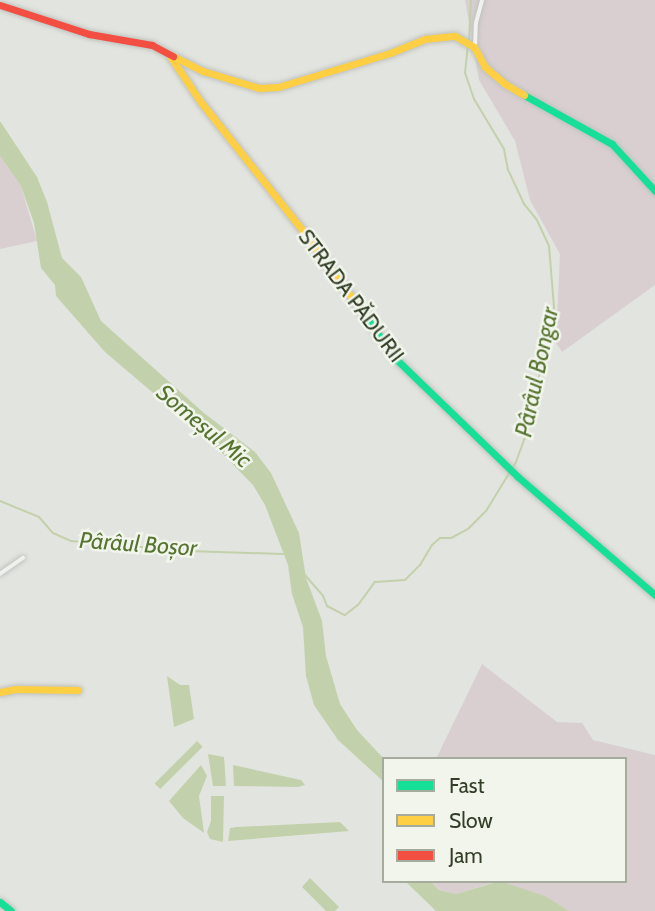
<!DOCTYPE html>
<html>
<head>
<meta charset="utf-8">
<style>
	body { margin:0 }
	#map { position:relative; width:655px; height:911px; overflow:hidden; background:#e2e4df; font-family:Cabin,sans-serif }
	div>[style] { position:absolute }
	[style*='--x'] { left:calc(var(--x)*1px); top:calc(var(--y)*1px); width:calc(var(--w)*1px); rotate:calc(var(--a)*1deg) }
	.green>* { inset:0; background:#d9cfd1 }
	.water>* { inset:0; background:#c2d1ab; transform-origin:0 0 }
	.stream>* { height:2px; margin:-1px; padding:0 1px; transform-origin:1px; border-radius:1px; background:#c2d1ab }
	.roads { filter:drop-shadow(0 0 2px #c0c2bd) drop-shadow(0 0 2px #c0c2bd) }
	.street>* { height:3.5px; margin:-1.75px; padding:0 1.75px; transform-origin:1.75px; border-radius:1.75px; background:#f0f1ee }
	.fast>* { height:7px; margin:-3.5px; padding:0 3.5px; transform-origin:3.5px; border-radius:3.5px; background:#16e098 }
	.slow>* { height:7px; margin:-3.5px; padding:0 3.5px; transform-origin:3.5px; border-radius:3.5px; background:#ffcf43 }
	.jam>* { height:7px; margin:-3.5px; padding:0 3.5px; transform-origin:3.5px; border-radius:3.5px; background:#f24e42 }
	span { translate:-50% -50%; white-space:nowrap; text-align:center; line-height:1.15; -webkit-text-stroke:5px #f1f5ec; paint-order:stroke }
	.street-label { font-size:21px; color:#323e26 }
	.water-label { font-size:23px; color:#56732f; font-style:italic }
	.legend { position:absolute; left:382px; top:757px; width:245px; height:126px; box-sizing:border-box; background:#f1f5ec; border:2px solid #a5ac9d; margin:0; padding:9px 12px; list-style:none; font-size:21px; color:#323e26 }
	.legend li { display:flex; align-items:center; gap:14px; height:35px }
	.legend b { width:35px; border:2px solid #a5ac9d }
</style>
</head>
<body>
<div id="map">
	<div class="green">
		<i style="clip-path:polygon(465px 0,655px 0,655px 285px,562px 352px,556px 343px,560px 254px,530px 200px,515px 141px,479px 80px)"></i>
		<i style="clip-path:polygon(0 156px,21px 186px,37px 241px,0 249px)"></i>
		<i style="clip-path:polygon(482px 664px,557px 722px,582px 723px,593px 740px,655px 755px,655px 911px,569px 911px,500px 881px,625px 881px,625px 759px,436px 759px)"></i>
		<i style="clip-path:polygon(430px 881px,498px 881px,456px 894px,439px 890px)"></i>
	</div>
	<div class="water">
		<i style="clip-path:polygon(0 121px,37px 177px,47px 202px,62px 258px,81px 277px,101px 321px,204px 413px,255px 452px,271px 473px,299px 533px,306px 578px,322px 621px,326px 656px,340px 704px,357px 730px,384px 759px,384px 782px,338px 740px,314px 705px,306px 676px,303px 627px,292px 594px,288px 565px,265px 505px,253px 485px,212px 443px,105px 352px,56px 296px,55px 285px,41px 268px,34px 223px,21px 186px,0 156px)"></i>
		<i style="clip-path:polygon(167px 676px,180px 685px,189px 685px,194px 719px,174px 727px)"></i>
		<i style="left:197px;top:741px;width:8px;height:60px;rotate:45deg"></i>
		<i style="clip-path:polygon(208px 754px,224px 757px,226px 786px,213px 786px)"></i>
		<i style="clip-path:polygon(201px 765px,207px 776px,199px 796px,204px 833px,183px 818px,169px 801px)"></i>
		<i style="clip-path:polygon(233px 765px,301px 780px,305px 785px,298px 787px,234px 786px)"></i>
		<i style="clip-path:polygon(211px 796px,224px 796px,223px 842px,210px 839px,207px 832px,211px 821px)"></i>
		<i style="clip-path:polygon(340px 822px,349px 831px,228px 841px,230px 828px,236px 827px)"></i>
		<i style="clip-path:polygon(310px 878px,339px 907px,335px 911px,326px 911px,302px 887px)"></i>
		<i style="clip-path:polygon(405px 881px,430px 881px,439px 890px,456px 894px,500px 881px,545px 896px,569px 911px,436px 911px)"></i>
	</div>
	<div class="stream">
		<i style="--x:469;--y:41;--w:41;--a:-87.2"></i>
		<i style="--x:0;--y:501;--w:42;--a:22.3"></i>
		<i style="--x:39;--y:517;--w:21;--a:49"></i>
		<i style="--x:53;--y:533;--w:20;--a:24"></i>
		<i style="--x:71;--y:541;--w:117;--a:4.9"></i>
		<i style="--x:188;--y:551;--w:95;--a:1.8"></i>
		<i style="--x:305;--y:575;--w:28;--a:49"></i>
		<i style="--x:323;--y:596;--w:11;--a:68"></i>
		<i style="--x:327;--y:606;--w:20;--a:27"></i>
		<i style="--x:345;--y:615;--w:16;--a:-38"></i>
		<i style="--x:358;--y:605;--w:29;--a:-54"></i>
		<i style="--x:375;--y:582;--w:30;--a:-4"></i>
		<i style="--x:405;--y:580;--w:21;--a:-45"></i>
		<i style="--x:420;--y:565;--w:23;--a:-59"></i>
		<i style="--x:432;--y:545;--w:11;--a:-41"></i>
		<i style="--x:440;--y:538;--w:11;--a:0"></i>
		<i style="--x:451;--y:538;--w:19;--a:-28"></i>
		<i style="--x:468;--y:529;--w:25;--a:-45"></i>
		<i style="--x:486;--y:511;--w:57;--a:-58.5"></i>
		<i style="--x:516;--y:462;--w:32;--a:-70"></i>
		<i style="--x:527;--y:432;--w:128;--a:-77.8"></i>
		<i style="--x:554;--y:307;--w:61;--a:-94.7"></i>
		<i style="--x:549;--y:246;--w:29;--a:-115"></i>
		<i style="--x:537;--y:220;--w:21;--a:-129"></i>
		<i style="--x:524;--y:204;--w:38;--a:-115"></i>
		<i style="--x:508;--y:170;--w:21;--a:-101"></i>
		<i style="--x:504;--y:149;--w:58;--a:-121"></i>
		<i style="--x:474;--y:99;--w:28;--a:-109"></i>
		<i style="--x:465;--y:73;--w:27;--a:-84"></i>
	</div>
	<div class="roads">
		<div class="street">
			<i style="--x:475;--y:48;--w:25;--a:-88"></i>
			<i style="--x:476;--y:23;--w:24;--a:-75"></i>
			<i style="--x:0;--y:574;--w:28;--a:-35"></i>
		</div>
		<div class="fast">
			<i style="--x:524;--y:95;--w:101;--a:29.1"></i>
			<i style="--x:612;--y:144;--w:64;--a:47.5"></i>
			<i style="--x:366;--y:317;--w:53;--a:54.2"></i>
			<i style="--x:397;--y:360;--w:168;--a:44"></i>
			<i style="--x:518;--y:477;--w:181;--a:40.7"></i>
			<i style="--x:0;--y:902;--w:14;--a:39"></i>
		</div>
		<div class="slow">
			<i style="--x:170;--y:56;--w:54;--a:56.3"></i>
			<i style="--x:200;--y:101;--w:167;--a:51.6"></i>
			<i style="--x:304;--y:232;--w:105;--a:53.9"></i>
			<i style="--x:173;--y:56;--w:34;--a:27"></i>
			<i style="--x:203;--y:71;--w:59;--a:16.9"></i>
			<i style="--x:259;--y:88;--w:19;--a:-3"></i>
			<i style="--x:278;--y:87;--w:117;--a:-16.9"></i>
			<i style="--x:390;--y:53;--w:37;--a:-22"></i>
			<i style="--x:424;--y:39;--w:31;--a:-6"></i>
			<i style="--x:455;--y:36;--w:22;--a:30"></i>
			<i style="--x:474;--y:47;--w:23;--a:61"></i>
			<i style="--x:485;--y:67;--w:26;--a:40"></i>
			<i style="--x:505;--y:84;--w:22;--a:30"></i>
			<i style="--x:0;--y:692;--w:16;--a:-11"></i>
			<i style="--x:16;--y:689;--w:62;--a:0.9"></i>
		</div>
		<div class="jam">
			<i style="--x:0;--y:5;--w:94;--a:18"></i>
			<i style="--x:89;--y:34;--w:64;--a:9.9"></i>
			<i style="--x:152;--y:45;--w:24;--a:28"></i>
		</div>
	</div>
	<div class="street-label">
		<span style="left:351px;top:296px;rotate:53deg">STRADA PĂDURII</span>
	</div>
	<div class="water-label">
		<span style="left:537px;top:372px;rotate:-78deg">Pârâul Bongar</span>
		<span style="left:204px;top:426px;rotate:40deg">Someșul Mic</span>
		<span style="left:138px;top:544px;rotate:4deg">Pârâul Boșor</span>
	</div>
	<ul class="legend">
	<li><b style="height:9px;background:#16e098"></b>Fast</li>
	<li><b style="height:9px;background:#ffcf43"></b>Slow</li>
	<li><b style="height:9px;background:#f24e42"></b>Jam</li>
	</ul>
</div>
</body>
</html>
